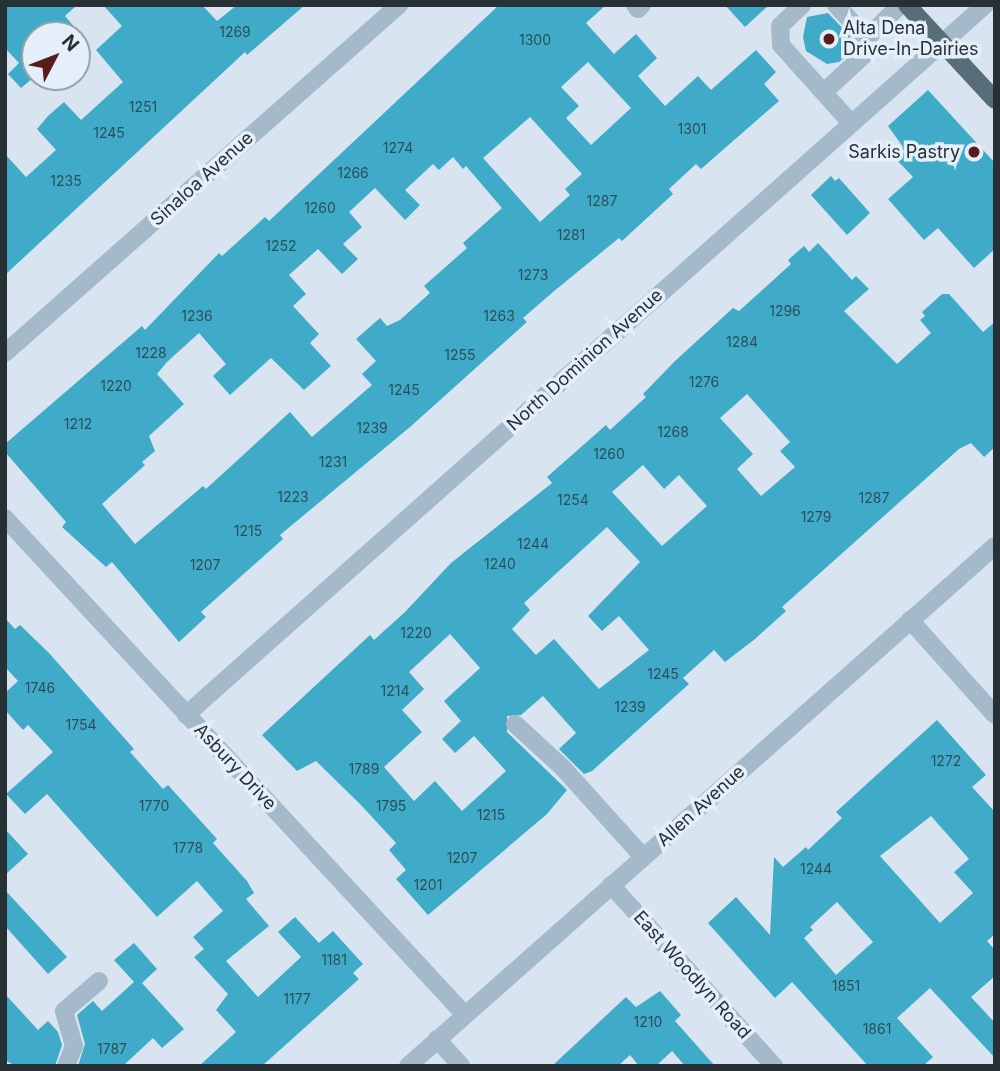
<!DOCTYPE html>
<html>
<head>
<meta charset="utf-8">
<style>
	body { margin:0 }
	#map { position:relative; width:1000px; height:1071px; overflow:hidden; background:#d8e5f1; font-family:Inter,sans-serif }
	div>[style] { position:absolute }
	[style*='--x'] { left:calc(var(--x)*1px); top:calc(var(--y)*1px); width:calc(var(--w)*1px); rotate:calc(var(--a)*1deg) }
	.building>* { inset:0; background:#40abc8 }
	.minor>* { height:18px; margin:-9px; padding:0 9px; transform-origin:9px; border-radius:9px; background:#a4b9c9 }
	.major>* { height:18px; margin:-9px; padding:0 9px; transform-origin:9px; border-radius:9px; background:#576d77 }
	.dots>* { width:19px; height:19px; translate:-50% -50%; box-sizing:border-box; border:4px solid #e4eff9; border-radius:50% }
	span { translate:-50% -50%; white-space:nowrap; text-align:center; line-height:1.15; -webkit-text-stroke:7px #e4eff9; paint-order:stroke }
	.number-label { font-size:14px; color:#2c4f5a }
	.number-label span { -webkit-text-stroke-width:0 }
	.poi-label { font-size:18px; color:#263035 }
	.left { translate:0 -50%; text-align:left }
	.right { translate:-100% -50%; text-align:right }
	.street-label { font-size:18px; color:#263035 }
	.frame { position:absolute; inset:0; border:7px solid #263035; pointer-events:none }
	.north { position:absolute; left:21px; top:21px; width:70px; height:70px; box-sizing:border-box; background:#e4eff9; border:2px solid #98a3ab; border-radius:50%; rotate:48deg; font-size:19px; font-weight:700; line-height:28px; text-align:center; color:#263035 }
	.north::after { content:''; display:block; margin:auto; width:24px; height:32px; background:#571d1b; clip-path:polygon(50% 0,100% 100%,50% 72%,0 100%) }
</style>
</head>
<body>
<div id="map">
	<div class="building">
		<i style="clip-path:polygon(5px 5px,77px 5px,65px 16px,81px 35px,35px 35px,35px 81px,33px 78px,21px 88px,8px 74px,19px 63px,5px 48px)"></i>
		<i style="clip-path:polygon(103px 5px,202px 5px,217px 21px,237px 5px,305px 5px,247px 55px,245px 52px,5px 275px,5px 154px,26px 177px,56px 150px,37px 129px,48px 116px,64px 102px,81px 120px,123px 82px,96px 50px,122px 26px)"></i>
		<i style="clip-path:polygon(evenodd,499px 5px,606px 5px,586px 23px,614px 54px,636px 34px,657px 58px,638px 76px,665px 106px,698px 76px,711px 90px,756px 50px,776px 72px,764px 84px,779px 101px,701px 169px,696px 164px,669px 189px,673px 194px,622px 241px,619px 238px,553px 292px,523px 318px,527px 322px,410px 427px,280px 535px,283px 539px,201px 612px,206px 617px,179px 642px,112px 562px,106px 567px,62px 527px,66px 522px,5px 452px,5px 444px,142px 326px,145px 330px,219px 253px,222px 256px,265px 217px,269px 221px,499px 5px,588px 62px,631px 108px,591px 145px,566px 118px,579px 106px,561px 87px,588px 62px,499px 5px,530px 117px,582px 174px,565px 189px,570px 195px,540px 222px,483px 158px,530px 117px,499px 5px,453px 157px,463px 169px,466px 166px,502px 208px,463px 243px,467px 248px,424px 286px,430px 293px,400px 320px,387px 326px,380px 318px,356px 339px,376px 361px,362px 374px,372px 385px,312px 437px,290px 412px,206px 489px,203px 486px,135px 544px,102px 504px,145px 465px,142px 462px,155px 451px,149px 436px,184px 404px,157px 374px,167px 362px,199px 333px,226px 364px,213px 376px,230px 395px,271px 358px,304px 390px,331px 366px,310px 343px,319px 334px,293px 306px,306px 294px,289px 275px,318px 249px,342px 274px,358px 259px,343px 244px,362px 227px,349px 212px,375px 188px,405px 220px,420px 205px,405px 190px,433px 164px,439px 170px,453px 157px)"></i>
		<i style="clip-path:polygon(725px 5px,769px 5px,745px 27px)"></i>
		<i style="clip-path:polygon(828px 13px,854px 40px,852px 51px,839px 62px,827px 64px,806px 51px,803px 37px,807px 17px)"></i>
		<i style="clip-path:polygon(928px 90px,995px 163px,995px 249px,974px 268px,938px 228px,924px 240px,888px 199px,913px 177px,893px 156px,903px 147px,888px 126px)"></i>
		<i style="clip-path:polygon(831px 176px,835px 181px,839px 178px,870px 213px,847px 235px,811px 195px)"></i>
		<i style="clip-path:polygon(evenodd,818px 243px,852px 280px,856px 276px,869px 289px,844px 311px,897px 364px,931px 333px,920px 320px,925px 316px,922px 312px,942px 294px,949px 294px,983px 332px,995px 322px,995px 447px,984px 457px,971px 443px,959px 449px,782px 607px,786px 611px,755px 639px,725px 662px,714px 650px,683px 678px,689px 684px,592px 771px,584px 774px,559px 749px,576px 733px,543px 696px,521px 715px,507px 716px,507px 732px,567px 790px,547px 814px,428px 915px,396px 879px,406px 870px,389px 850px,396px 843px,361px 805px,316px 761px,297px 771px,262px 735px,370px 635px,374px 640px,405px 612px,451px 563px,552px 483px,547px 477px,606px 425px,610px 430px,646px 397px,643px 394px,675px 361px,733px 308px,739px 311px,791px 264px,788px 260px,804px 246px,809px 252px,818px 243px,747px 394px,790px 442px,780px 451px,795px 467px,761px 496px,737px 469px,753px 454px,720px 418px,747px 394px,818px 243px,643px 465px,664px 489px,679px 475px,707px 506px,662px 546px,612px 492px,643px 465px,818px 243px,607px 527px,640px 562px,588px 616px,602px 631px,619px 616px,649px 650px,599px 689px,554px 639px,536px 655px,512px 629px,530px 610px,524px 603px,607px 527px,818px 243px,450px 634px,480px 668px,444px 701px,461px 721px,442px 739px,455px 753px,474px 736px,506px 771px,462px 811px,435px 781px,414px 801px,384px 767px,422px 732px,402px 710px,424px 689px,409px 672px,450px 634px)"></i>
		<i style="clip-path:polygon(5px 618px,15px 629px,20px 625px,49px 653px,134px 749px,130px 752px,163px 789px,168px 785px,217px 839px,213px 843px,247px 881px,254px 893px,246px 899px,269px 926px,226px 961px,258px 997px,301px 957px,278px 932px,295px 917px,319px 943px,333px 931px,363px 964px,353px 973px,359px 979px,262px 1066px,199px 1066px,236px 1032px,216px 1010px,228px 994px,194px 957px,204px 949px,193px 937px,223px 911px,197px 881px,157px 917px,47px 794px,25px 814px,6px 794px,53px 752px,28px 725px,23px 730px,5px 710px,5px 693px,18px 681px,5px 667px)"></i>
		<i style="clip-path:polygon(evenodd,937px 720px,986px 775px,972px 787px,995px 812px,995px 934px,987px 941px,995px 950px,995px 976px,971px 997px,995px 1023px,995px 1058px,930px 988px,897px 1018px,933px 1057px,923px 1066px,868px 1066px,792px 982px,775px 998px,708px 923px,736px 897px,770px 935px,774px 857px,783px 867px,806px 847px,808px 850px,842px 818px,836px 812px,937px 720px,931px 816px,969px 859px,954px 872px,973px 893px,940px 923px,880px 856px,931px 816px,937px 720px,837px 902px,873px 942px,836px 975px,804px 938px,813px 930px,810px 927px,837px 902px)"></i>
		<i style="clip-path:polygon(5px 829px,28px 854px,5px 875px)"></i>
		<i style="clip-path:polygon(5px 890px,67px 957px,48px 974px,5px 926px)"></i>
		<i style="clip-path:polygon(134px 943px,157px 969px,142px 983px,184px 1029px,162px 1048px,153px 1038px,123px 1066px,78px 1066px,85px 1044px,77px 1015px,93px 1001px,102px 1011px,134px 982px,114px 960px)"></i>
		<i style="clip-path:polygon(660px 991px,681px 1015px,675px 1021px,715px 1066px,685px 1066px,672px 1051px,656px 1066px,639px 1066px,630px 1055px,618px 1066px,552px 1066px,626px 997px,636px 1007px)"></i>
		<i style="clip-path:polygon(5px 994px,38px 1030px,48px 1021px,58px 1032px,62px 1045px,55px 1066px,15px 1066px,5px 1060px)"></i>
	</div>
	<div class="minor">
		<i style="--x:635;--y:5;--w:5;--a:53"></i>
		<i style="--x:638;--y:9;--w:6;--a:-45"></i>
		<i style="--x:802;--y:5;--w:30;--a:136"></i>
		<i style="--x:780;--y:26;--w:19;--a:87"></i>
		<i style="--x:781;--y:45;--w:105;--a:48.1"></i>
		<i style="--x:836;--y:5;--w:45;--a:46.8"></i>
		<i style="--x:824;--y:92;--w:54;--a:-42.8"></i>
		<i style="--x:864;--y:55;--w:17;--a:-80"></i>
		<i style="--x:867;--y:38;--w:47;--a:-45"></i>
		<i style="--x:5;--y:353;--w:526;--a:-41.45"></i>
		<i style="--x:5;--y:518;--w:677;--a:47.21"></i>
		<i style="--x:910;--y:620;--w:127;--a:48.2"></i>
		<i style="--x:186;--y:715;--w:1069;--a:-41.62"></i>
		<i style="--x:515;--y:724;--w:65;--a:42.5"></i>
		<i style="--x:563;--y:768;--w:120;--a:48"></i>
		<i style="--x:611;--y:885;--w:244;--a:48"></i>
		<i style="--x:437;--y:1039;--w:36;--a:48"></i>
		<i style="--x:66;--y:1066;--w:22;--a:-68"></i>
		<i style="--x:74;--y:1046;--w:36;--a:-106"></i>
		<i style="--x:64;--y:1011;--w:46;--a:-40.6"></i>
		<i style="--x:408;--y:1066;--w:784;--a:-41.54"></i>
	</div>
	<div class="major">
		<i style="--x:907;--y:5;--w:129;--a:47.2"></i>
	</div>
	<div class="dots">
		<i style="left:829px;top:39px;background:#571d1b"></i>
		<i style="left:974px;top:152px;background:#571d1b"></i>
	</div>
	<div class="number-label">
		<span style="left:235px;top:32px">1269</span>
		<span style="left:535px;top:40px">1300</span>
		<span style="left:143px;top:107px">1251</span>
		<span style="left:692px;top:129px">1301</span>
		<span style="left:109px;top:133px">1245</span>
		<span style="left:398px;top:148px">1274</span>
		<span style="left:353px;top:173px">1266</span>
		<span style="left:66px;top:181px">1235</span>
		<span style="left:602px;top:201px">1287</span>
		<span style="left:320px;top:208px">1260</span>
		<span style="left:571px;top:235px">1281</span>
		<span style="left:281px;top:246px">1252</span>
		<span style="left:533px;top:275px">1273</span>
		<span style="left:785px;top:311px">1296</span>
		<span style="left:197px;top:316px">1236</span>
		<span style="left:499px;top:316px">1263</span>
		<span style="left:742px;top:342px">1284</span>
		<span style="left:151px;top:353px">1228</span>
		<span style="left:460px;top:355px">1255</span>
		<span style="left:704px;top:382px">1276</span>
		<span style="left:116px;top:386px">1220</span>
		<span style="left:404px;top:390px">1245</span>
		<span style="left:78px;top:424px">1212</span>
		<span style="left:372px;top:428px">1239</span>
		<span style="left:673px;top:432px">1268</span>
		<span style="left:609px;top:454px">1260</span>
		<span style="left:333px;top:462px">1231</span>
		<span style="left:293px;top:497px">1223</span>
		<span style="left:874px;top:498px">1287</span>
		<span style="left:573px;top:500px">1254</span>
		<span style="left:816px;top:517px">1279</span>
		<span style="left:248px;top:531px">1215</span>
		<span style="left:533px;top:544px">1244</span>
		<span style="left:500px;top:564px">1240</span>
		<span style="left:205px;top:565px">1207</span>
		<span style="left:416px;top:633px">1220</span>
		<span style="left:663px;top:674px">1245</span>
		<span style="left:40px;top:688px">1746</span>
		<span style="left:395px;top:691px">1214</span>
		<span style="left:630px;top:707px">1239</span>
		<span style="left:81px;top:725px">1754</span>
		<span style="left:946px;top:761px">1272</span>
		<span style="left:364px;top:769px">1789</span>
		<span style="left:154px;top:806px">1770</span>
		<span style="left:391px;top:806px">1795</span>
		<span style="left:491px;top:815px">1215</span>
		<span style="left:188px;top:848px">1778</span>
		<span style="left:462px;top:858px">1207</span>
		<span style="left:816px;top:869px">1244</span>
		<span style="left:428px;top:885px">1201</span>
		<span style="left:334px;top:960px">1181</span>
		<span style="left:846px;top:986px">1851</span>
		<span style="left:297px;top:999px">1177</span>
		<span style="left:648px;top:1022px">1210</span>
		<span style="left:877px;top:1029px">1861</span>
		<span style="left:112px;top:1049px">1787</span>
	</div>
	<div class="poi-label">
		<span class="left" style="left:843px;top:39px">Alta Dena<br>Drive-In-Dairies</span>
		<span class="right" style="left:960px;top:152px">Sarkis Pastry</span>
	</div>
	<div class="street-label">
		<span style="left:202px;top:179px;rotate:-42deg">Sinaloa Avenue</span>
		<span style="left:585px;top:360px;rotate:-42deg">North Dominion Avenue</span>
		<span style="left:235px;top:767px;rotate:47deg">Asbury Drive</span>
		<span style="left:701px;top:806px;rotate:-42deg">Allen Avenue</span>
		<span style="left:692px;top:975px;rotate:48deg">East Woodlyn Road</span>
	</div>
	<div class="frame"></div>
	<div class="north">N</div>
</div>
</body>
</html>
